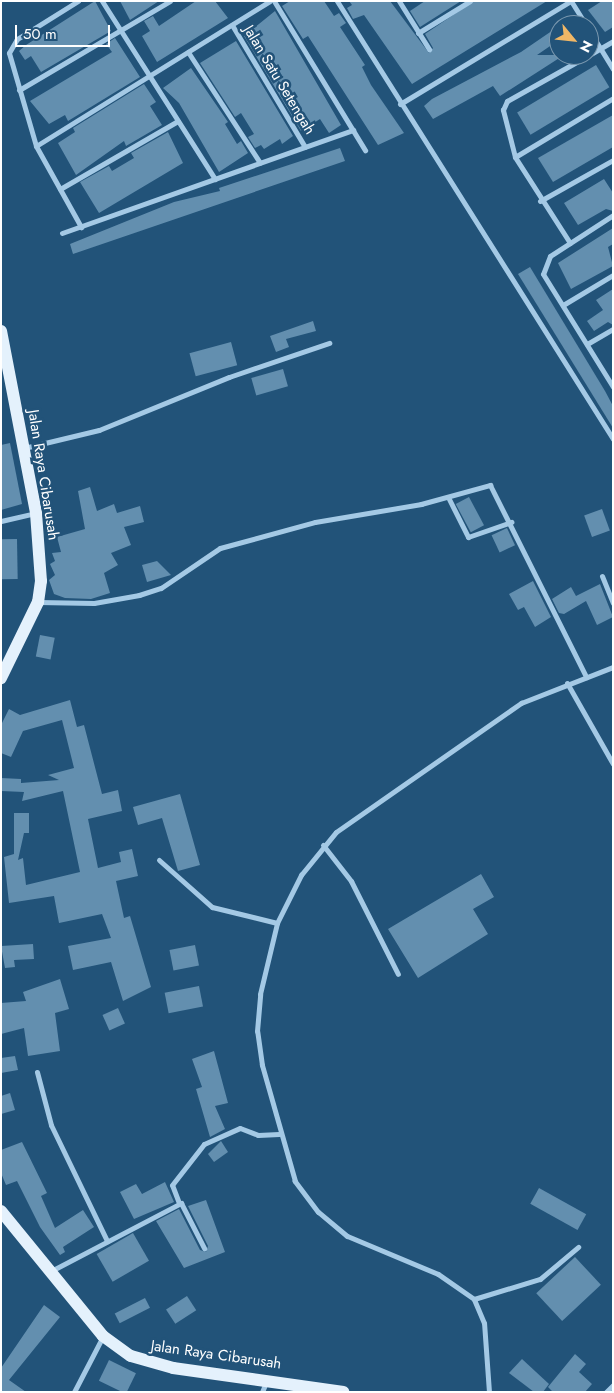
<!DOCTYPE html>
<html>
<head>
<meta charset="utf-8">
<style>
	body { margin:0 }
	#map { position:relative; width:614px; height:1393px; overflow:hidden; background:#225379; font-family:Jost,sans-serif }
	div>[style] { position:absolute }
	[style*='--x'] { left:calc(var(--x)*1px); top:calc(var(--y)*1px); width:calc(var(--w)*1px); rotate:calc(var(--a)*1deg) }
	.building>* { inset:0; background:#638faf; transform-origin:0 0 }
	.street>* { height:5px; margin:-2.5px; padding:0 2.5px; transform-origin:2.5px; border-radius:2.5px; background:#a4c9e5 }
	.primary>* { height:12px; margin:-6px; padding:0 6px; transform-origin:6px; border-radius:6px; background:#e4f1fc }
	span { translate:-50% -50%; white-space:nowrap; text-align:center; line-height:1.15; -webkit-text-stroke:5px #225379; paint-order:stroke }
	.street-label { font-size:15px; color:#fff }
	.frame { position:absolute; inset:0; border:2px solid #fff; pointer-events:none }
	.north { position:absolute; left:549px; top:15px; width:50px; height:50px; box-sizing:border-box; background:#225379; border:1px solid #7a98af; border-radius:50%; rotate:118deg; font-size:14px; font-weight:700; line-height:20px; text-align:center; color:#fff }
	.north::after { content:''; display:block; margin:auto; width:18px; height:22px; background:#f0b766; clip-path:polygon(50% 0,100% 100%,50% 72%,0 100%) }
	.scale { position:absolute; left:15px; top:25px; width:95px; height:22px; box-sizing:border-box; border:2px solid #fff; border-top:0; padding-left:6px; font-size:15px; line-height:18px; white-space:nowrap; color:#fff; -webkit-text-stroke:4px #225379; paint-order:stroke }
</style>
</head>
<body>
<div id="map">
	<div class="building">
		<i style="clip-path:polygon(95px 1px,111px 31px,41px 72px,31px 56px,25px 60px,19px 51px,26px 45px)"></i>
		<i style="clip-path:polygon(120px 1px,159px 1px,130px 20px)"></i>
		<i style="clip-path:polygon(196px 1px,215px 1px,228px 18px,157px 62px,142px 36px,150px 31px,144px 21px,153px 16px,159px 26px)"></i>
		<i style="clip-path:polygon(290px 1px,324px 1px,334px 16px,339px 13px,346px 23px,340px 27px,365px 65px,362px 67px,371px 85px,404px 133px,378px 145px,308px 36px,303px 39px,282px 6px)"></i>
		<i style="clip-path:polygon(349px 1px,390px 1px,429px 53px,433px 48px,425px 34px,474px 1px,547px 1px,412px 84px,364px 15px,353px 19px,347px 8px,352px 5px)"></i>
		<i style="clip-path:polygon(425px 1px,461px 1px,420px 27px,410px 11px)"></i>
		<i style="clip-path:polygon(602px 1px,613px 1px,613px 27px,605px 32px,588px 10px)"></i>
		<i style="clip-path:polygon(275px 11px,341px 125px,329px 133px,320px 119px,301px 131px,244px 36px)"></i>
		<i style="clip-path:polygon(559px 26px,556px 42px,537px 55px,564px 55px,500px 96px,493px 86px,433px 119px,424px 106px,432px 99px,521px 52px)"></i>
		<i style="clip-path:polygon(115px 38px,140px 77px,68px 121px,65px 115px,49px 124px,30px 101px,112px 52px,106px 44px)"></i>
		<i style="clip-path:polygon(236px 41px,293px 136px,282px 144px,280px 139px,264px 149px,261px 145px,255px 148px,248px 137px,254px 134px,241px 113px,235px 117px,200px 63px)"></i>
		<i style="left:596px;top:65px;width:26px;height:92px;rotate:59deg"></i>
		<i style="clip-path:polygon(191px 68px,228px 122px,225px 124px,237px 144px,241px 141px,248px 153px,219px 172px,179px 103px,163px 88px)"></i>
		<i style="clip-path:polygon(144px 84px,156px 102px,150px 106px,162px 125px,126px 146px,124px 141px,76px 175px,58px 143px,75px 132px,73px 128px)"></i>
		<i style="clip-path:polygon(613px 115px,613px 147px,553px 182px,538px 158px)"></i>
		<i style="clip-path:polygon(168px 132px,183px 163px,99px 213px,80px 182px,109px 166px,112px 171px,134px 158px,131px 153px)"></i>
		<i style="clip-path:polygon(340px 148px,345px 161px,73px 254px,70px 244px,174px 202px,220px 191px,219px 188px)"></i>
		<i style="clip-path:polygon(604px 179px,613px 193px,613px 211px,606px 209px,578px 225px,564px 203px)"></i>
		<i style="clip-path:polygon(613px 228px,613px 244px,608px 247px,613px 266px,571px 289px,558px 263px)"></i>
		<i style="clip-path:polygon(530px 267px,605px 391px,613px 406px,613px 428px,518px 274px)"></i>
		<i style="clip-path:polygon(613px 289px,613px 325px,608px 322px,594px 331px,587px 321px,603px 310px,596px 300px)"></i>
		<i style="clip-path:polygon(313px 321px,316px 331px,286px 339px,289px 347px,276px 352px,270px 336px)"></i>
		<i style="left:231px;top:342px;width:24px;height:43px;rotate:75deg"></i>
		<i style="left:283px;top:369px;width:18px;height:33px;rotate:74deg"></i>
		<i style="clip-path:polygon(10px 443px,22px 504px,1px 510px,1px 445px)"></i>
		<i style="clip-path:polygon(90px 487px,97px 511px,114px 504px,117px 513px,140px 506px,144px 522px,124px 527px,131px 545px,111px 553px,118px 565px,104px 573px,110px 593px,91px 599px,65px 598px,54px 594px,49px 580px,55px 575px,50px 564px,55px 561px,52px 553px,61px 552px,57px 537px,85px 529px,78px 491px)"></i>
		<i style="left:469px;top:497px;width:32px;height:15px;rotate:62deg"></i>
		<i style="left:602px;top:509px;width:23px;height:19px;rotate:70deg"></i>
		<i style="left:507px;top:528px;width:19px;height:17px;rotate:65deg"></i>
		<i style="left:17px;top:539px;width:40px;height:16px;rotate:89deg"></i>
		<i style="clip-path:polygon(157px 561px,171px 575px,147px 582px,142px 565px)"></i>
		<i style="clip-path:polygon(533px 581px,551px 617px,535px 627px,524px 607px,518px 610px,509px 594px)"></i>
		<i style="clip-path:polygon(600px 584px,613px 617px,597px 625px,586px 601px,564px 614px,559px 613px,552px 599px,571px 587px,576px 596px)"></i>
		<i style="left:40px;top:635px;width:15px;height:22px;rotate:11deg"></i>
		<i style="clip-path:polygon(70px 700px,77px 727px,84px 725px,102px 794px,118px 790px,122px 811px,88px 819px,98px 868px,121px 862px,119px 852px,132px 849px,138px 876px,116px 881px,124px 918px,130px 916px,151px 987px,123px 1001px,111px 962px,73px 970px,68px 946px,111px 938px,102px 914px,59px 923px,54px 896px,9px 903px,4px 857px,14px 854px,14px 813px,29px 813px,29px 833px,24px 833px,18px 860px,23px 858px,26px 885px,80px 872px,63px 791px,22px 801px,24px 792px,1px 791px,1px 778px,21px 779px,21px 783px,59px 780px,48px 775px,74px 768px,62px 720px,23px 731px,11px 757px,1px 753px,1px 725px,9px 709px,20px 715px)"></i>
		<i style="clip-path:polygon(180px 794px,200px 865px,178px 871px,162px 818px,138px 825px,133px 807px)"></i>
		<i style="clip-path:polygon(481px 874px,494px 897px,473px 909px,488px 934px,418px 978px,388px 929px)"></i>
		<i style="clip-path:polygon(33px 944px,34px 959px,14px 960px,15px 967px,5px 968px,1px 946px)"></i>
		<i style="left:195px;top:945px;width:21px;height:26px;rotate:79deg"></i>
		<i style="clip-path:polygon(60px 979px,69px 1009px,55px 1013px,60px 1051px,28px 1056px,24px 1028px,1px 1034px,1px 1003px,26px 1001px,23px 992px)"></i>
		<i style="left:199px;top:986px;width:21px;height:35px;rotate:79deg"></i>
		<i style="left:118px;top:1008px;width:17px;height:17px;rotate:66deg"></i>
		<i style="clip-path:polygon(214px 1051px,228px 1103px,215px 1106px,225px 1129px,210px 1137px,196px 1089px,202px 1087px,192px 1059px)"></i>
		<i style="clip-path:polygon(15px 1056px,18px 1070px,1px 1073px,1px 1058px)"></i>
		<i style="clip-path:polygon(10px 1093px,15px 1110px,1px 1114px,1px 1096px)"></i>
		<i style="clip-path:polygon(221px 1141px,228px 1152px,214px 1162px,208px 1154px)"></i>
		<i style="clip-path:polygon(22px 1142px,47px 1193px,41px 1196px,55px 1228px,83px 1210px,94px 1227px,63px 1247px,65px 1252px,60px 1255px,40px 1227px,17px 1181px,6px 1185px,1px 1173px,1px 1150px)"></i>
		<i style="clip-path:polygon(165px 1182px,174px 1202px,134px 1219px,120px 1192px,136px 1184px,142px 1194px)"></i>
		<i style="left:539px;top:1188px;width:54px;height:18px;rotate:29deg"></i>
		<i style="clip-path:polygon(206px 1200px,225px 1252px,184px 1268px,156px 1221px,179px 1209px,200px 1250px,206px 1252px,208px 1246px,188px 1206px)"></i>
		<i style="left:133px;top:1233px;width:32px;height:42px;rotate:60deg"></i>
		<i style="left:575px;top:1257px;width:38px;height:53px;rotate:47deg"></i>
		<i style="left:187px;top:1296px;width:17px;height:25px;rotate:57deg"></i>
		<i style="left:145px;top:1298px;width:11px;height:34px;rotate:63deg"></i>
		<i style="clip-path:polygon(44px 1305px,60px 1317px,9px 1380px,26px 1392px,1px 1391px,1px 1368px)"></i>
		<i style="clip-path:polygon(575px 1354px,586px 1364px,579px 1372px,592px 1384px,585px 1392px,553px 1392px,548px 1387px)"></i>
		<i style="clip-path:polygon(522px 1359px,549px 1384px,543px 1392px,534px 1392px,509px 1373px)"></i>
		<i style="left:109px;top:1360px;width:30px;height:23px;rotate:26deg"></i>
	</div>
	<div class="street">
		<i style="--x:78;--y:1;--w:72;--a:148.1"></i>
		<i style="--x:17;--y:39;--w:16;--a:120"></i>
		<i style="--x:9;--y:53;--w:97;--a:73.8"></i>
		<i style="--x:36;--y:146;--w:93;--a:60.9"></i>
		<i style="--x:102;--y:1;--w:211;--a:57.6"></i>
		<i style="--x:274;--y:1;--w:175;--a:58.6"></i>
		<i style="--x:337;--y:1;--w:518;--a:57.78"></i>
		<i style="--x:399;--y:1;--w:57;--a:58"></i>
		<i style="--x:571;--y:1;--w:28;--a:58"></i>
		<i style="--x:232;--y:25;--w:142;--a:59.1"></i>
		<i style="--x:589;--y:30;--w:46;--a:58.4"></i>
		<i style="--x:418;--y:33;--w:61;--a:-31.6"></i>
		<i style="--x:188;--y:52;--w:132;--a:57"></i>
		<i style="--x:589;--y:55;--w:28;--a:-30"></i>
		<i style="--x:19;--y:90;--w:175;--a:-30.5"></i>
		<i style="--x:400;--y:104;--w:200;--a:-31.1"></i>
		<i style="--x:36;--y:146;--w:275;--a:-31.8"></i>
		<i style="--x:515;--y:157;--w:114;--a:-31"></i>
		<i style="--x:60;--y:189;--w:136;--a:-30"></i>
		<i style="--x:540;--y:201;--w:84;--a:-29.3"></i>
		<i style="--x:613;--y:215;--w:75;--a:146.9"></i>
		<i style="--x:550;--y:256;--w:19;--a:111"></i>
		<i style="--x:543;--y:274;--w:133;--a:58.2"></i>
		<i style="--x:62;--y:233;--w:309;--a:-19.5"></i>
		<i style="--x:570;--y:243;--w:102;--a:-122.6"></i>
		<i style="--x:515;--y:157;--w:49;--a:-104.3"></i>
		<i style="--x:503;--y:110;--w:10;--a:-66"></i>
		<i style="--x:507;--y:101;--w:94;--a:-29.3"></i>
		<i style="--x:563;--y:305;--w:58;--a:-31"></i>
		<i style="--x:587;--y:344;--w:30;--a:-30"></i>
		<i style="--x:24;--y:448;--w:77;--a:-13.5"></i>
		<i style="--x:99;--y:430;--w:140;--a:-22.2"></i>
		<i style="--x:229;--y:377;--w:106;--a:-18.8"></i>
		<i style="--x:448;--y:497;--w:45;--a:63.4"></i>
		<i style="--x:468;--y:537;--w:46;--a:-19.2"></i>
		<i style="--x:1;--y:521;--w:35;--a:-13"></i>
		<i style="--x:602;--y:576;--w:29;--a:68"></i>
		<i style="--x:38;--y:602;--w:56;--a:1"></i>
		<i style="--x:94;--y:603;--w:46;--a:-10.1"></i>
		<i style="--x:139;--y:595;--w:23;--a:-18"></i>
		<i style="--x:161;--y:588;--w:71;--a:-34.1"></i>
		<i style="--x:220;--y:548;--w:98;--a:-15.3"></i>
		<i style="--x:315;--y:522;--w:108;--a:-9.6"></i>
		<i style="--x:421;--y:504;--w:72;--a:-15.4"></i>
		<i style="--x:490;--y:485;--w:215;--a:63.4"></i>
		<i style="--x:567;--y:683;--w:93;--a:60.4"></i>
		<i style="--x:323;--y:845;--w:46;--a:52.1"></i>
		<i style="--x:351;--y:881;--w:104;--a:63.2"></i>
		<i style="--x:159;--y:860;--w:71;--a:41.6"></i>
		<i style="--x:212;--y:907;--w:67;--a:13.8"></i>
		<i style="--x:37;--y:1072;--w:55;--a:75.2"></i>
		<i style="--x:51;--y:1125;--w:129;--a:64.2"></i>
		<i style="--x:179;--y:1203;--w:19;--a:-111"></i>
		<i style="--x:172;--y:1185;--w:52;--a:-52"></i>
		<i style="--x:204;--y:1144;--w:39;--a:-24"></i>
		<i style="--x:240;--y:1128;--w:19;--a:21"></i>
		<i style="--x:258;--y:1135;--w:21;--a:-3"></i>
		<i style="--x:51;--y:1271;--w:147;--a:-27.6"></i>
		<i style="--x:181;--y:1203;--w:51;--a:62.9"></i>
		<i style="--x:474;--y:1299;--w:69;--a:-16.9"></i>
		<i style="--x:540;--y:1279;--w:50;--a:-40.1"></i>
		<i style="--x:74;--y:1392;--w:63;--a:-62.6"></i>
		<i style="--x:262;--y:1392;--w:11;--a:-68"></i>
		<i style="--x:489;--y:1392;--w:69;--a:-94.1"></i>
		<i style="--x:484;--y:1323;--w:26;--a:-113"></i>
		<i style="--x:474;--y:1299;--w:44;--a:-145.2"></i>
		<i style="--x:438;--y:1274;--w:99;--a:-157.3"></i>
		<i style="--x:347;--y:1236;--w:38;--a:-140"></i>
		<i style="--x:318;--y:1212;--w:39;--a:-127"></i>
		<i style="--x:295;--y:1181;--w:121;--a:-105.9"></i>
		<i style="--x:262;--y:1065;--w:34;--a:-98"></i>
		<i style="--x:257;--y:1031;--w:37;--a:-85"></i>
		<i style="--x:260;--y:994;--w:73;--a:-76.5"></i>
		<i style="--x:277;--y:923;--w:54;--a:-63.4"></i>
		<i style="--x:301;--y:875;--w:55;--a:-50.9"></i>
		<i style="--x:336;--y:832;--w:226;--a:-34.9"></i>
		<i style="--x:521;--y:703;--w:99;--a:-21.4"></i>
		<i style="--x:606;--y:1392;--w:10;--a:-45"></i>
	</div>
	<div class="primary">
		<i style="--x:1;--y:331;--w:185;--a:79.1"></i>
		<i style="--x:36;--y:513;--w:68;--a:85.8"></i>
		<i style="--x:41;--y:581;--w:21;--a:98"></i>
		<i style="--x:38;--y:602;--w:85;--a:116"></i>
		<i style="--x:1;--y:1211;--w:161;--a:50.8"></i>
		<i style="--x:103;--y:1336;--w:34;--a:36"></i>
		<i style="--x:131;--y:1356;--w:44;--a:15.9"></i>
		<i style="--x:173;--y:1368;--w:172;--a:8"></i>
	</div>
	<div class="street-label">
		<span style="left:279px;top:80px;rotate:59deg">Jalan Satu Setengah</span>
		<span style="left:43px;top:475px;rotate:81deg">Jalan Raya Cibarusah</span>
		<span style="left:216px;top:1355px;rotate:8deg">Jalan Raya Cibarusah</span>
	</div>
	<div class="frame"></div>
	<div class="north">N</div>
	<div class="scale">50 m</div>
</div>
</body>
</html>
